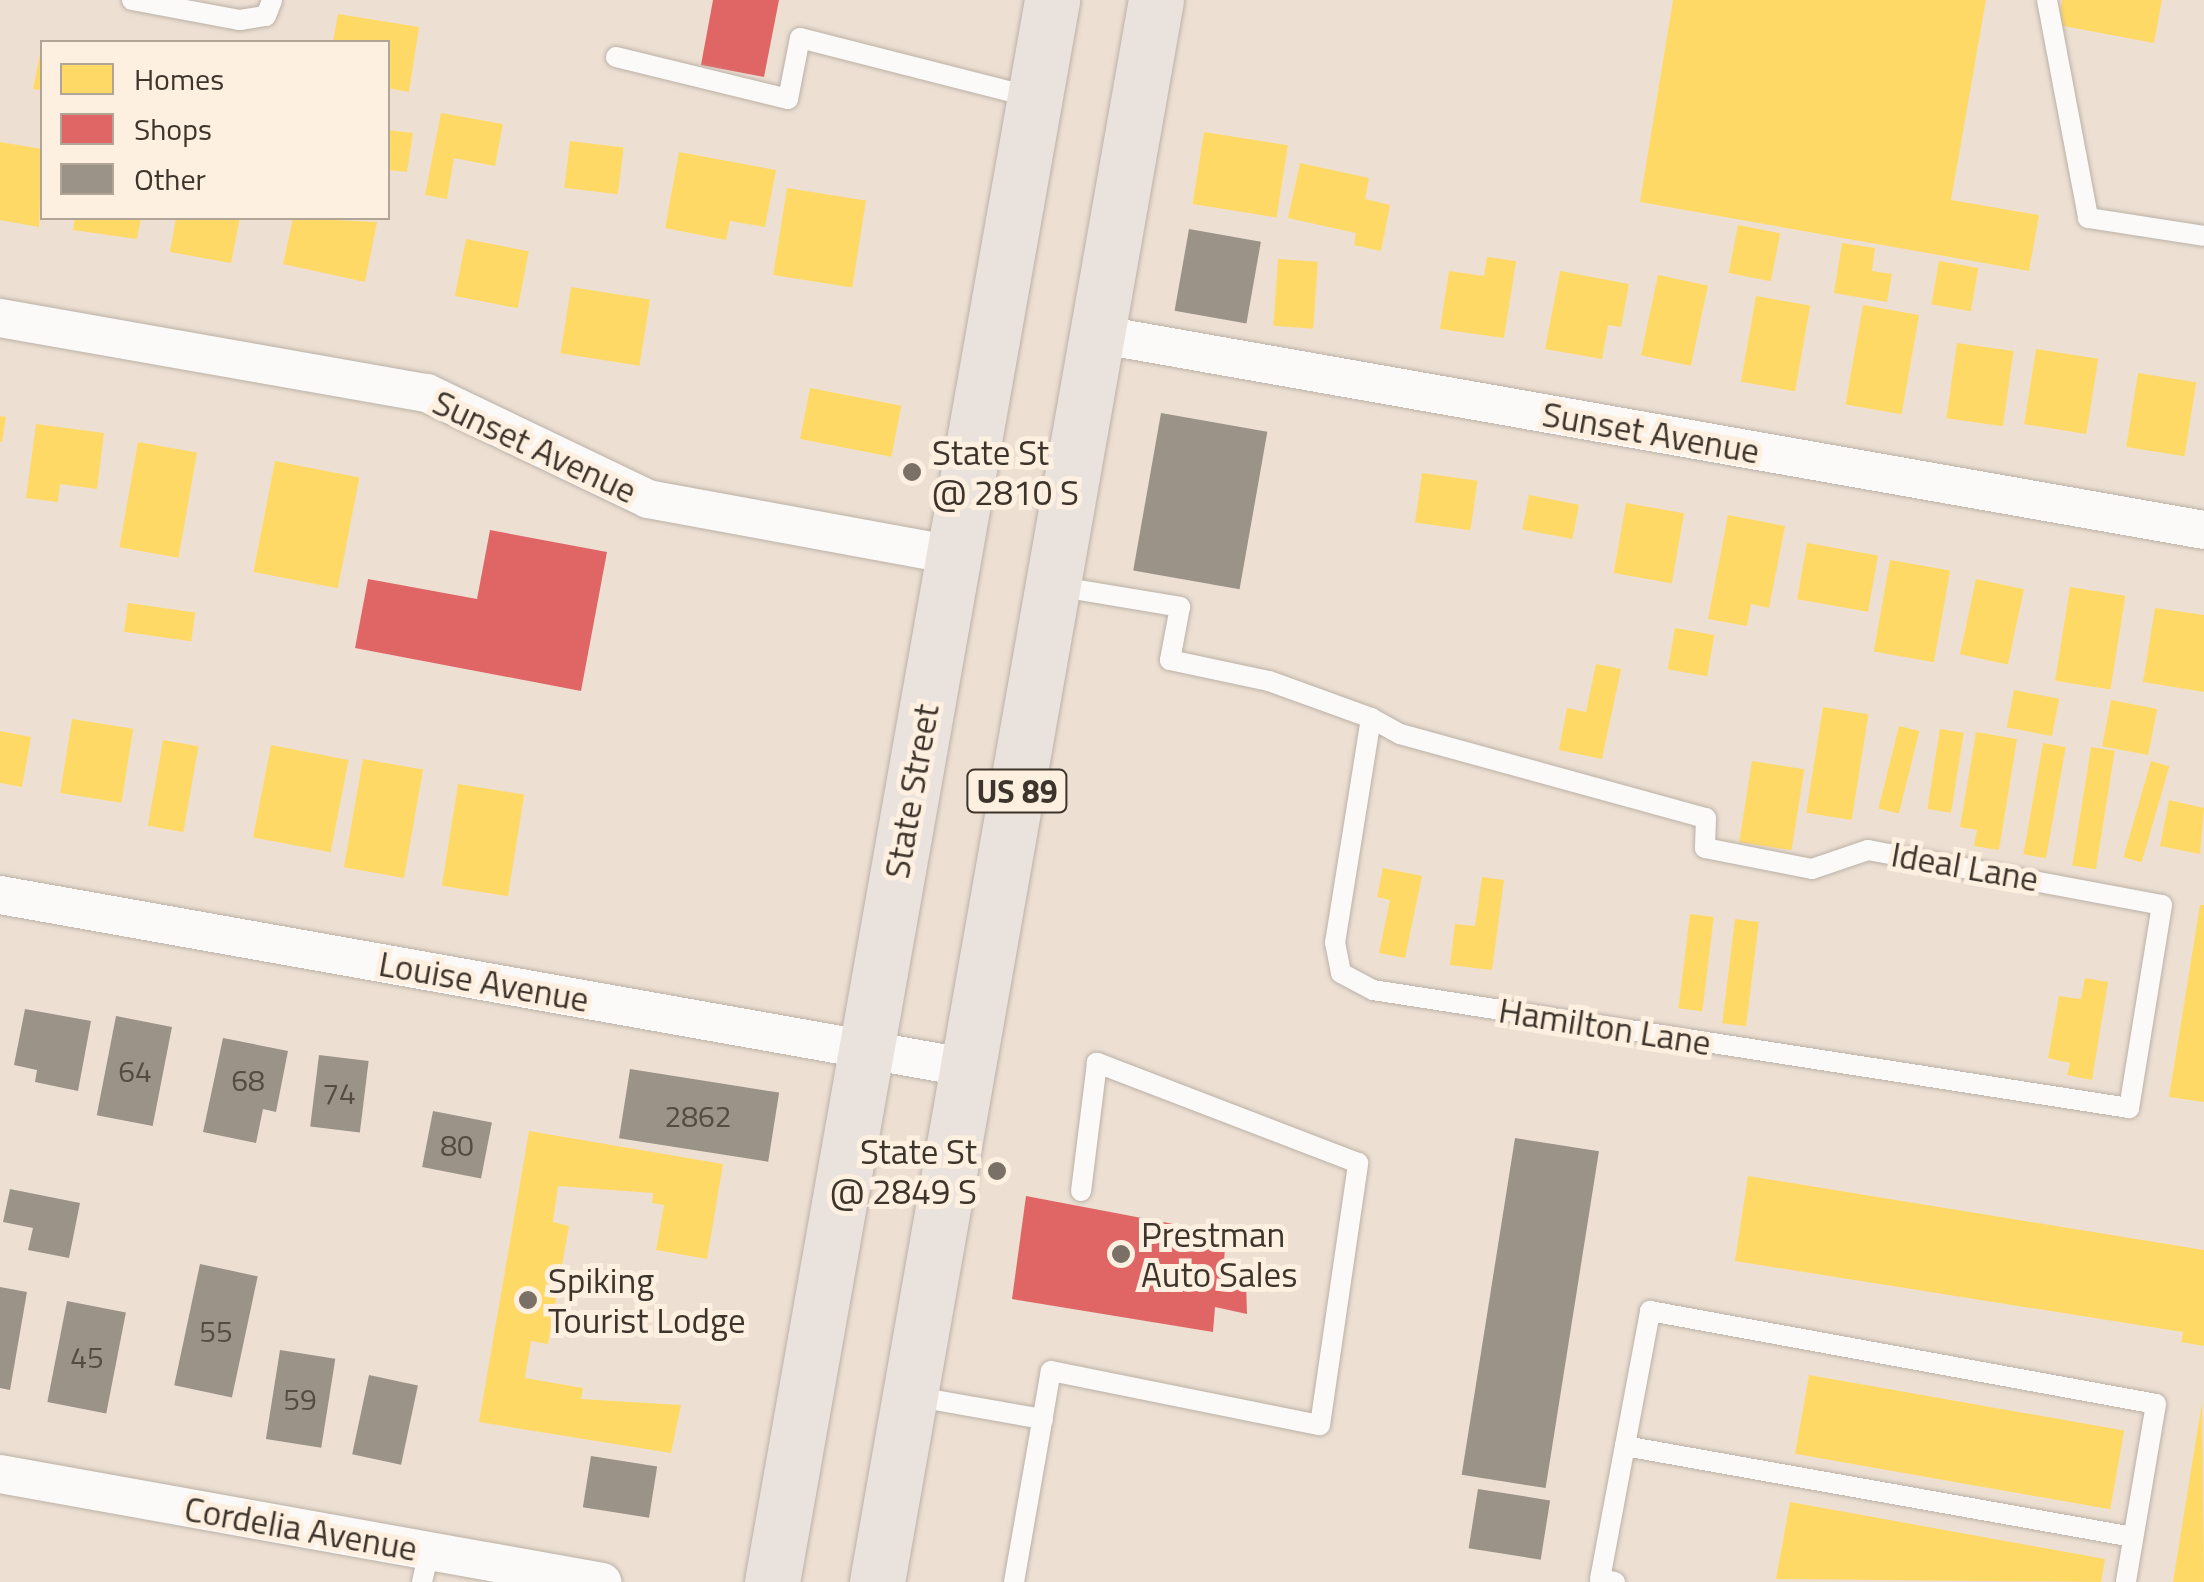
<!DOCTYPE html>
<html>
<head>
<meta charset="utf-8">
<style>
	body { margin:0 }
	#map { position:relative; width:2204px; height:1582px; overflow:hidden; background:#ede0d3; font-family:"Titillium Web",sans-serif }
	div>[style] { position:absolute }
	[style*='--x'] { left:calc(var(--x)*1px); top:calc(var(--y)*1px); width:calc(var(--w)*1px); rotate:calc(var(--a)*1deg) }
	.homes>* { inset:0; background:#ffd966; transform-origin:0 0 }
	.shops>* { inset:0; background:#e06666 }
	.building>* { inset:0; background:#9b9288; transform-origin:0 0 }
	.roads { filter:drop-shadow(0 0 2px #bcb1a7) drop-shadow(0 0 2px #bcb1a7) }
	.service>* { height:20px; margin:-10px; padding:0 10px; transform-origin:10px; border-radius:10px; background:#fcfaf8 }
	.minor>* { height:38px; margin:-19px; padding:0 19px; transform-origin:19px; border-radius:19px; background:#fcfaf8 }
	.primary>* { height:55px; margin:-27.5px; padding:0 27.5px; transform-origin:27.5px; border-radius:27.5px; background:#eae2dd }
	.dots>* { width:28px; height:28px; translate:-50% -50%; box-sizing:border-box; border:5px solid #fef0e1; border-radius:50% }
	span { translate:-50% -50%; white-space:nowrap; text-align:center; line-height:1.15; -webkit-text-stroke:10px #fef0e1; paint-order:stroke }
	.number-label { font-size:30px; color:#544c42 }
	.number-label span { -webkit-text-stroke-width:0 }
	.shield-label span { padding:2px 8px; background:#fef0e1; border:2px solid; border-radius:8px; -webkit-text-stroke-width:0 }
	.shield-label { font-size:32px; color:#3d342b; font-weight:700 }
	.street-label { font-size:35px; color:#3d342b }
	.poi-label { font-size:35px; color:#3d342b }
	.left { translate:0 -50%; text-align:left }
	.right { translate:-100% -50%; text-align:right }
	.legend { position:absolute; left:40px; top:40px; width:350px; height:180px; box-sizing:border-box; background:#fef0e1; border:2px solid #b1a598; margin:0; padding:12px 18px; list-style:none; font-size:30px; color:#3d342b }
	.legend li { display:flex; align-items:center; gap:20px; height:50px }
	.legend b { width:50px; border:2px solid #b1a598 }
</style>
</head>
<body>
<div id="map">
	<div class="homes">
		<i style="clip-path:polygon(1673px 0,1986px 0,1951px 200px,2039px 215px,2029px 271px,1640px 202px)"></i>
		<i style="clip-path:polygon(2062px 0,2162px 0,2154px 43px,2058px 25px)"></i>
		<i style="clip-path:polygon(338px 14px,419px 27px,409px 92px,388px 88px,388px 42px,333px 42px)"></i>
		<i style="clip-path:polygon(41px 49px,42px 49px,42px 90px,33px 89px)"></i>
		<i style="clip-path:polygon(441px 113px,503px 124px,495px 166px,454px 158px,447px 199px,425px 195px)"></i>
		<i style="clip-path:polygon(388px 130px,413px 133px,407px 172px,388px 170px)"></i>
		<i style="left:1204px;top:132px;width:85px;height:73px;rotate:9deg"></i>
		<i style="left:570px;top:141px;width:54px;height:47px;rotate:7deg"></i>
		<i style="clip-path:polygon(0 142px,42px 149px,39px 227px,0 220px)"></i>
		<i style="clip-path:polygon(679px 152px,776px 170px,765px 227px,730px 221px,726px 240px,665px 228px)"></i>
		<i style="clip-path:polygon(1300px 163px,1369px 178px,1365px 199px,1390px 205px,1381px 251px,1354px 245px,1356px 233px,1288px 218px)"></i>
		<i style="left:787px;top:188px;width:80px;height:88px;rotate:9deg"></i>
		<i style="clip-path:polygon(75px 218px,141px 218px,137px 239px,73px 230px)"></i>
		<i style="clip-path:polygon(176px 218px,240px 218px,231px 263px,170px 252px)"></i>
		<i style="clip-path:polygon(293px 218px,377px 222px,365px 282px,283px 264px)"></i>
		<i style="left:1738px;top:225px;width:43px;height:49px;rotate:11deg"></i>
		<i style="left:466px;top:239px;width:64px;height:58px;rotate:11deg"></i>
		<i style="clip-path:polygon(1842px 243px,1875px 248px,1872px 271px,1892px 274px,1887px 302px,1834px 293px)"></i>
		<i style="clip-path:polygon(1487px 257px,1516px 261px,1504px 338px,1440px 329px,1449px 271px,1484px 276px)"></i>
		<i style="left:1278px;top:259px;width:40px;height:67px;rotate:4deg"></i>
		<i style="left:1939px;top:261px;width:40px;height:44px;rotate:10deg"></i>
		<i style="clip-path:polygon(1560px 271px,1629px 284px,1621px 327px,1608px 325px,1602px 359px,1545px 349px)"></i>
		<i style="left:1658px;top:275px;width:51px;height:82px;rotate:12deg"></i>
		<i style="left:571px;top:287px;width:80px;height:67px;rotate:9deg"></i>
		<i style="left:1756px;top:296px;width:55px;height:87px;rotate:10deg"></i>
		<i style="left:1863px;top:305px;width:57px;height:101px;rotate:10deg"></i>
		<i style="left:1957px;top:343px;width:57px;height:76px;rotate:8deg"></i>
		<i style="left:2036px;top:349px;width:63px;height:76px;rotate:9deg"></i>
		<i style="left:2138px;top:373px;width:59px;height:75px;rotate:9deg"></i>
		<i style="left:810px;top:388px;width:93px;height:52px;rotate:11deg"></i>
		<i style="clip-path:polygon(0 416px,6px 417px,2px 442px,0 442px)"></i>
		<i style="clip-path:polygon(36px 424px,104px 433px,97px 489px,60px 484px,58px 502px,26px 498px)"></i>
		<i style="left:138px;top:442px;width:60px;height:107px;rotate:10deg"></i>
		<i style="left:275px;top:461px;width:86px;height:113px;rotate:11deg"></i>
		<i style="left:1422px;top:473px;width:56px;height:50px;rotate:8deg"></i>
		<i style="left:1529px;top:495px;width:51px;height:35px;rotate:11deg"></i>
		<i style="left:1626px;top:503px;width:59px;height:71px;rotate:10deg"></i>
		<i style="clip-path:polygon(1728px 515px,1785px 526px,1769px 608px,1751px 604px,1747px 626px,1708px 619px)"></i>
		<i style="left:1807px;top:543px;width:72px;height:57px;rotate:10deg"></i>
		<i style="left:1890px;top:560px;width:61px;height:93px;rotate:10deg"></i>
		<i style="left:1976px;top:579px;width:49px;height:77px;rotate:12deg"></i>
		<i style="left:2070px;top:587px;width:56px;height:95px;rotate:9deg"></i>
		<i style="left:128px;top:603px;width:68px;height:29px;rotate:8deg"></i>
		<i style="clip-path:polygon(2155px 608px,2204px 615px,2204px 692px,2143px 682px)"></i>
		<i style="left:1675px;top:628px;width:40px;height:42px;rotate:10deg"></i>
		<i style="clip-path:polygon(1596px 664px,1621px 669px,1602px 759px,1559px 750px,1567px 708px,1586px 712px)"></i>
		<i style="left:2014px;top:690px;width:46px;height:38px;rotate:11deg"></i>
		<i style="left:2111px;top:700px;width:47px;height:47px;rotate:11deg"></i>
		<i style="left:1823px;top:707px;width:46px;height:107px;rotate:9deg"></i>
		<i style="left:72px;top:719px;width:62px;height:75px;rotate:9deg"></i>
		<i style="left:1899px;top:726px;width:21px;height:85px;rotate:14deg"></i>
		<i style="left:1940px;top:729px;width:24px;height:81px;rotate:9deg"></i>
		<i style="clip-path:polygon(0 731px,31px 737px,22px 787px,0 783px)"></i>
		<i style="clip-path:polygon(1976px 732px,2017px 739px,1999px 850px,1974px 846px,1977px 830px,1960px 827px)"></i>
		<i style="left:163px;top:740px;width:36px;height:87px;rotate:10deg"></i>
		<i style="left:2043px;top:743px;width:23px;height:113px;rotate:10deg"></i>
		<i style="left:271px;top:745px;width:79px;height:94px;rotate:11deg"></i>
		<i style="left:2091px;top:747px;width:24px;height:120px;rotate:9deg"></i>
		<i style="left:363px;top:759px;width:61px;height:110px;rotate:10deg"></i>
		<i style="left:1752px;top:761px;width:53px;height:82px;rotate:9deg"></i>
		<i style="left:2151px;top:761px;width:19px;height:100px;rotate:16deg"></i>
		<i style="left:458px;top:784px;width:67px;height:103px;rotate:9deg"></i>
		<i style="clip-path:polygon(2169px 800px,2204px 808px,2200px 854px,2160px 846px)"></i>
		<i style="clip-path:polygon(1383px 868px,1422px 876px,1405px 958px,1379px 953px,1390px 900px,1377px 897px)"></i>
		<i style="clip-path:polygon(1482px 877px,1504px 880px,1492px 970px,1450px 965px,1455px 924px,1475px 926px)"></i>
		<i style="clip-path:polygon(2200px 905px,2204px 905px,2204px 1102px,2169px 1097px)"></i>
		<i style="left:1690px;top:914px;width:24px;height:95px;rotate:7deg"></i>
		<i style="left:1735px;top:919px;width:24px;height:105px;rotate:7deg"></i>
		<i style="clip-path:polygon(2085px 978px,2108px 982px,2092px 1080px,2067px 1075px,2070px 1063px,2048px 1058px,2059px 996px,2081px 999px)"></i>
		<i style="clip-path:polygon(529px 1131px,723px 1164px,707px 1259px,656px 1250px,664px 1205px,652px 1203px,653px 1193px,558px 1186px,553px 1222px,569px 1226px,548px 1344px,531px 1341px,525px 1378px,583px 1388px,581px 1399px,681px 1405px,671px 1453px,479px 1422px)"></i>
		<i style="clip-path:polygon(1748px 1176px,2204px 1250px,2204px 1346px,2181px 1342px,2183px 1332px,1735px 1261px)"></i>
		<i style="left:1809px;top:1375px;width:320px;height:80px;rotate:10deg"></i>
		<i style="clip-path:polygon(2202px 1402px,2204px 1582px,2173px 1582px)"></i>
		<i style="clip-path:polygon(1790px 1502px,2105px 1559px,2101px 1582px,1776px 1579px)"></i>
	</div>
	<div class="shops">
		<i style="clip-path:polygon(713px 0,779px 0,764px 77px,701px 65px)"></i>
		<i style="clip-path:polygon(490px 530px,607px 552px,581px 691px,355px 648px,368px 579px,477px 599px)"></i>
		<i style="clip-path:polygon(1026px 1196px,1226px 1234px,1223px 1275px,1246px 1281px,1247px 1314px,1215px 1307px,1213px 1332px,1012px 1299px)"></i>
	</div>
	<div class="building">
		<i style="left:1189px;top:229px;width:73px;height:83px;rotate:10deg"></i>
		<i style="left:1161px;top:413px;width:108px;height:160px;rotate:10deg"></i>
		<i style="clip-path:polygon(25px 1009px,91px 1021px,78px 1091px,35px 1082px,37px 1070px,14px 1065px)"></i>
		<i style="left:116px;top:1016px;width:57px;height:101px;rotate:11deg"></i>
		<i style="clip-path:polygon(223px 1038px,288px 1051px,276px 1112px,263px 1109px,256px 1143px,203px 1132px)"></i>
		<i style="left:319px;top:1055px;width:50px;height:72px;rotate:7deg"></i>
		<i style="left:630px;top:1069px;width:151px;height:70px;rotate:9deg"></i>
		<i style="left:433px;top:1111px;width:60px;height:57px;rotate:11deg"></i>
		<i style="left:1515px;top:1138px;width:85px;height:341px;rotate:9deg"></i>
		<i style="clip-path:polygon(10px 1189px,80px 1203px,69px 1258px,28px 1250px,33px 1228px,3px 1222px)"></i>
		<i style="left:200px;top:1264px;width:59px;height:124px;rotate:12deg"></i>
		<i style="clip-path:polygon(0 1287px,27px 1292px,10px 1390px,0 1388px)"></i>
		<i style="left:67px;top:1301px;width:60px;height:103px;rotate:11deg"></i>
		<i style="left:280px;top:1350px;width:56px;height:90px;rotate:9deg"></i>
		<i style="left:369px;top:1375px;width:50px;height:81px;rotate:12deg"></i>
		<i style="left:591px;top:1456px;width:67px;height:52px;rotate:9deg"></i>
		<i style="left:1478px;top:1489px;width:73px;height:60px;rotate:9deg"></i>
	</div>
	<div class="roads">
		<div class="service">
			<i style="--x:132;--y:0;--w:110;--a:10.5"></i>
			<i style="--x:240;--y:20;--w:26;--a:-9"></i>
			<i style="--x:266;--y:16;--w:17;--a:-69"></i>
			<i style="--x:2047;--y:0;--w:222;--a:79.3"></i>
			<i style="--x:2088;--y:218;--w:117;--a:8.8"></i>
			<i style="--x:616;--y:57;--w:177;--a:13.7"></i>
			<i style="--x:788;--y:99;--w:62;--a:-78.9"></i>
			<i style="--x:800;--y:38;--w:239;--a:14.3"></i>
			<i style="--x:1055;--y:586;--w:127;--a:9.5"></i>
			<i style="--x:1180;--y:607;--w:54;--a:100.7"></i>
			<i style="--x:1170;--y:660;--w:101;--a:12"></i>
			<i style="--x:1269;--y:681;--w:109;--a:19.9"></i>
			<i style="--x:1371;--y:718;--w:33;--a:29"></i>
			<i style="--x:1400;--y:734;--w:317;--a:15.4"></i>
			<i style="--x:1706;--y:818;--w:30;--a:92"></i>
			<i style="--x:1705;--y:848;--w:109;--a:11.1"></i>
			<i style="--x:1812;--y:869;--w:59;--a:-18.7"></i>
			<i style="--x:1868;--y:850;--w:299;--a:10.6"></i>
			<i style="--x:2162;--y:905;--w:206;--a:99.2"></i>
			<i style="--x:2129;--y:1108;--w:765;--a:-171.13"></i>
			<i style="--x:1373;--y:990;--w:36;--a:-152"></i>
			<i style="--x:1341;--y:973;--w:31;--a:-101"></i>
			<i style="--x:1335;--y:943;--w:228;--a:-80.9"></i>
			<i style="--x:912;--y:1396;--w:133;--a:10"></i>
			<i style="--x:1625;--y:1446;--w:516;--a:10.16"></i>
			<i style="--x:422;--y:1582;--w:31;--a:-77"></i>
			<i style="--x:1014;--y:1582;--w:214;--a:-80.1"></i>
			<i style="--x:1051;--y:1371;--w:274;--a:11.4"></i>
			<i style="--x:1320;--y:1425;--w:265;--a:-81.7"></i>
			<i style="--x:1358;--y:1163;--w:280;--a:-159"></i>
			<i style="--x:1097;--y:1063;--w:129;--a:97.1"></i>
			<i style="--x:1615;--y:1582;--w:15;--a:-169"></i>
			<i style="--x:1600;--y:1579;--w:273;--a:-79.4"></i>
			<i style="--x:1650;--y:1311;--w:514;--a:10.41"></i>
			<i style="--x:2156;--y:1404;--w:181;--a:99.6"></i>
		</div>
		<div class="minor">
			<i style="--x:0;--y:318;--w:434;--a:10"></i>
			<i style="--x:427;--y:393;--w:245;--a:25.6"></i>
			<i style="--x:648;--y:499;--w:309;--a:10.4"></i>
			<i style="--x:1097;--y:334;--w:1124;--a:10.04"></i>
			<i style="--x:0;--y:895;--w:984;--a:10.12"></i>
			<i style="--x:0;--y:1474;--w:612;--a:10.17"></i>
		</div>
		<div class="primary">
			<i style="--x:772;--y:1582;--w:1607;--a:-79.96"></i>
			<i style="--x:877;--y:1582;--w:1606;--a:-80"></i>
		</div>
	</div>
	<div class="dots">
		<i style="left:912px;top:472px;background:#7b7066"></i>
		<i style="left:997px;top:1171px;background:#7b7066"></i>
		<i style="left:1121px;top:1254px;background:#7b7066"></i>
		<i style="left:528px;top:1300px;background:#7b7066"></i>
	</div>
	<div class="number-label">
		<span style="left:135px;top:1071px">64</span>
		<span style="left:248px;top:1080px">68</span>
		<span style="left:339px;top:1093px">74</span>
		<span style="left:698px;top:1116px">2862</span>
		<span style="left:457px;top:1145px">80</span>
		<span style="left:216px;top:1331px">55</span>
		<span style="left:87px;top:1357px">45</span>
		<span style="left:300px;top:1399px">59</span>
	</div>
	<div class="shield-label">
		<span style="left:1017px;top:791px">US 89</span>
	</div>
	<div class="street-label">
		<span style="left:1651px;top:432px;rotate:10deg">Sunset Avenue</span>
		<span style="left:535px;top:446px;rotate:25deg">Sunset Avenue</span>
		<span style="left:911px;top:791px;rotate:-80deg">State Street</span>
		<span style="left:1965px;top:866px;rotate:10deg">Ideal Lane</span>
		<span style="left:484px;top:981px;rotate:10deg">Louise Avenue</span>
		<span style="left:1605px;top:1026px;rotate:9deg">Hamilton Lane</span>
		<span style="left:301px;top:1528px;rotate:10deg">Cordelia Avenue</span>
	</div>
	<div class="poi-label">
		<span class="left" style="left:932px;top:472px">State St<br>@ 2810 S</span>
		<span class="right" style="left:977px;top:1171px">State St<br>@ 2849 S</span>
		<span class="left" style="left:1141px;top:1254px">Prestman<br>Auto Sales</span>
		<span class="left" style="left:548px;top:1300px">Spiking<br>Tourist Lodge</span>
	</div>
	<ul class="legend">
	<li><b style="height:28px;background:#ffd966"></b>Homes</li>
	<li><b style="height:28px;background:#e06666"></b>Shops</li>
	<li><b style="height:28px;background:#9b9288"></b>Other</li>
	</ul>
</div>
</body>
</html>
